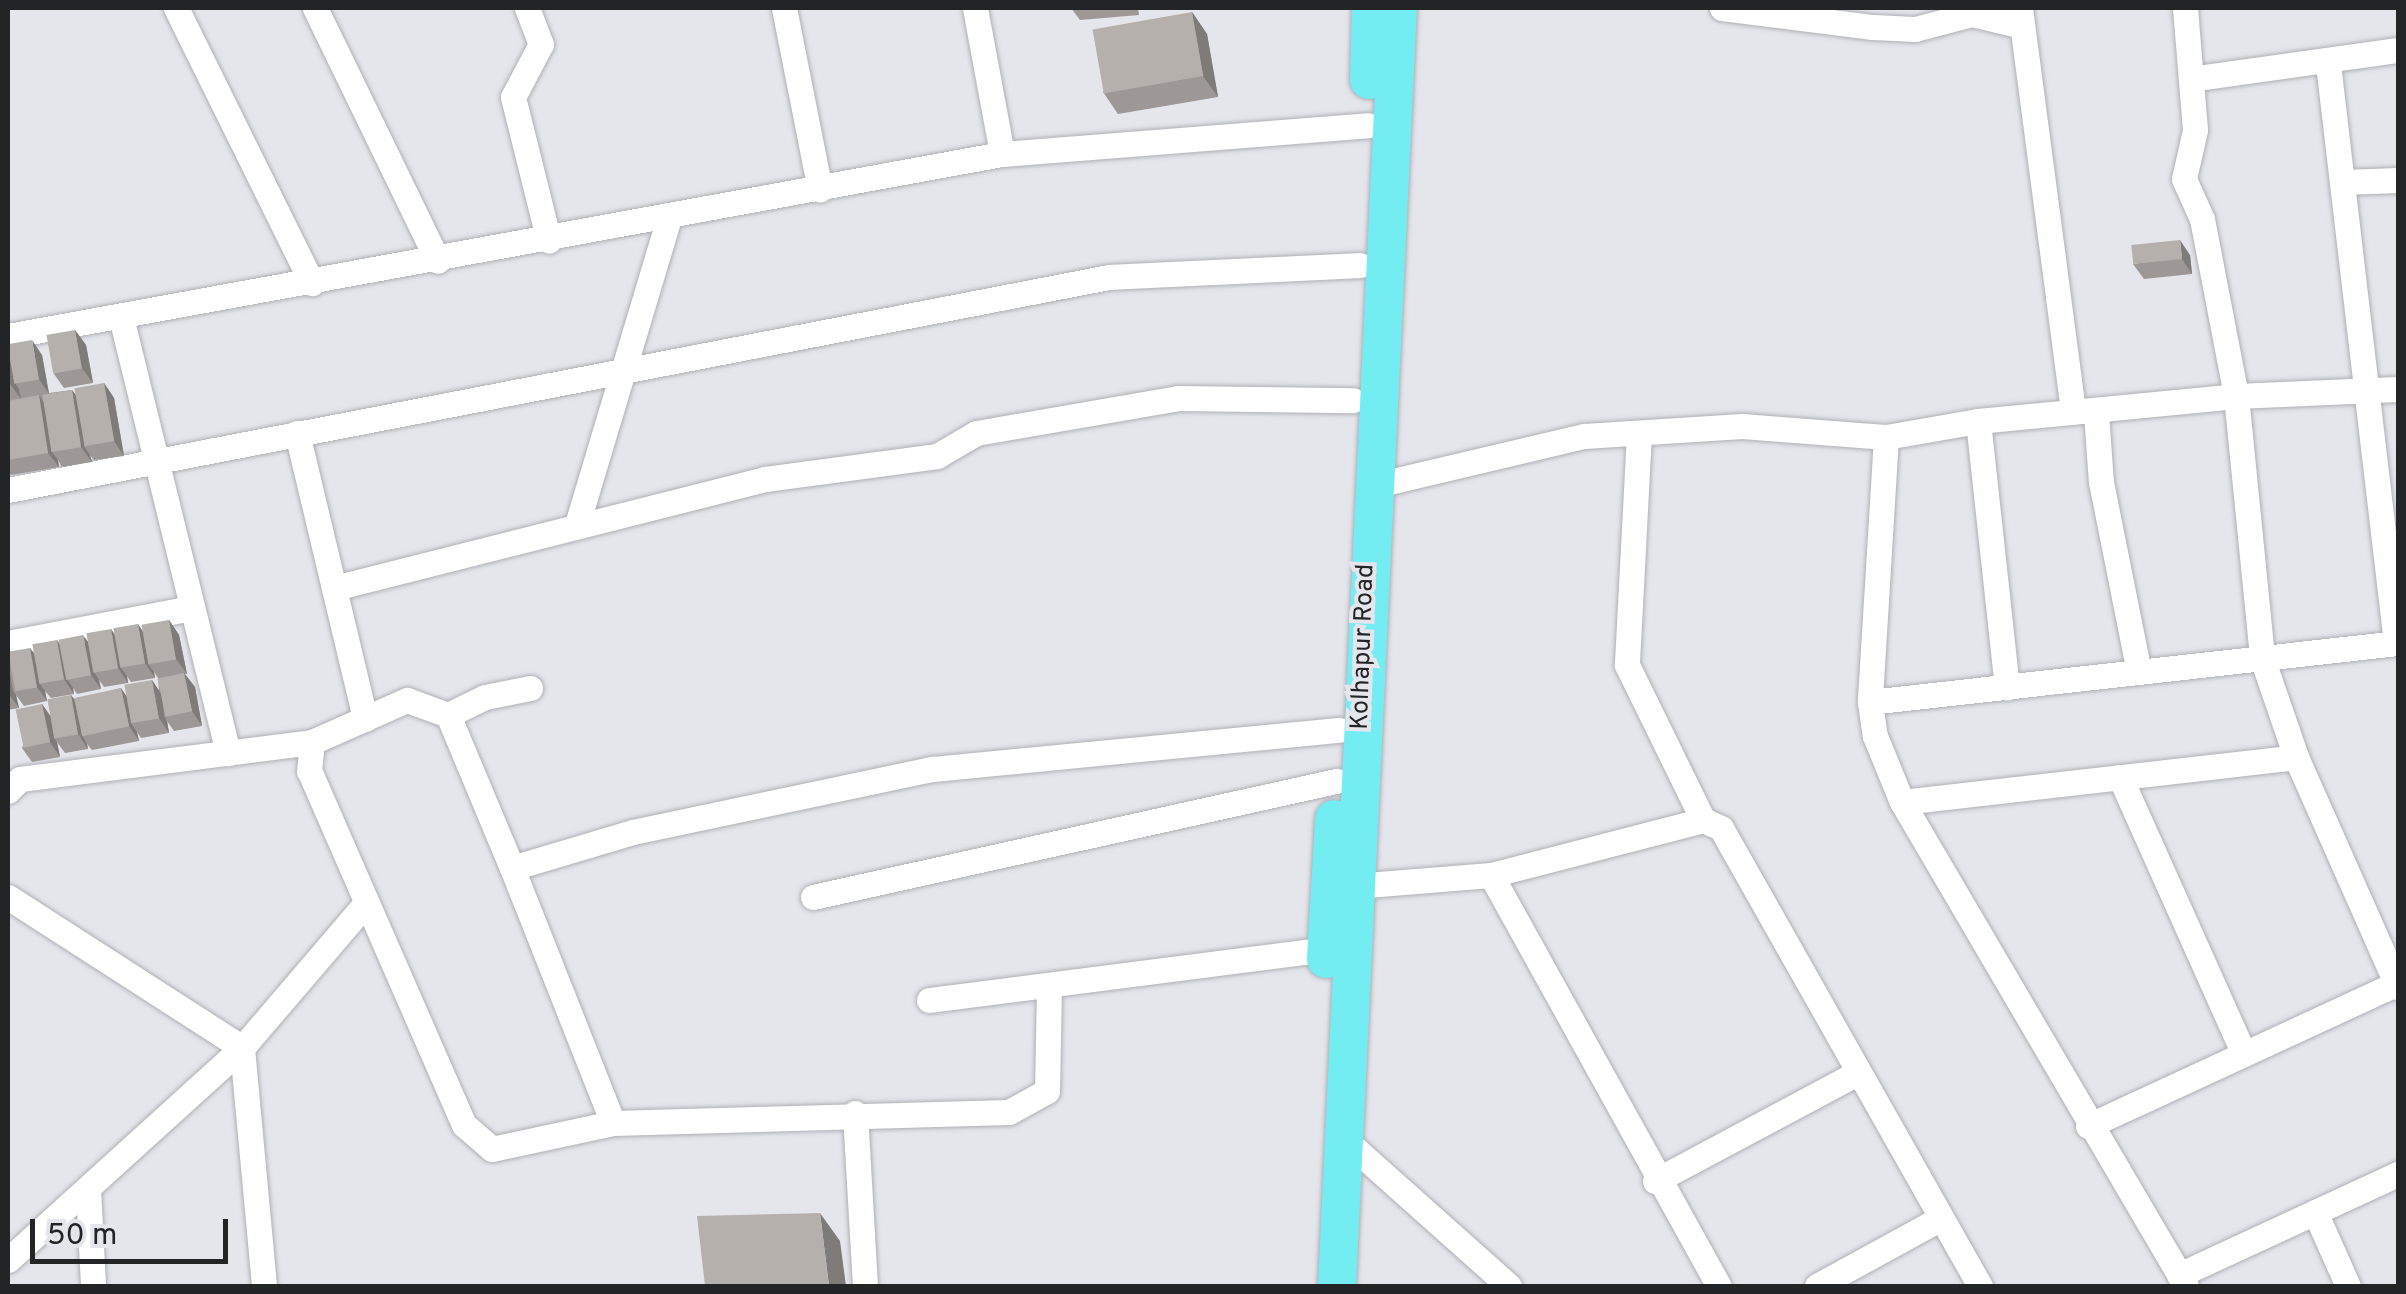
<!DOCTYPE html>
<html>
<head>
<meta charset="utf-8">
<style>
	body { margin:0 }
	#map { position:relative; width:2406px; height:1294px; overflow:hidden; background:#e5e6ec; font-family:Overpass,sans-serif }
	div>[style] { position:absolute }
	[style*='--x'] { left:calc(var(--x)*1px); top:calc(var(--y)*1px); width:calc(var(--w)*1px); rotate:calc(var(--a)*1deg) }
	.roads { filter:drop-shadow(0 0 2px #afb0b6) drop-shadow(0 0 2px #afb0b6) }
	.minor>* { height:25px; margin:-12.5px; padding:0 12.5px; transform-origin:12.5px; border-radius:12.5px; background:#fff }
	.primary>* { height:38px; margin:-19px; padding:0 19px; transform-origin:19px; border-radius:19px; background:#74edf2 }
	.wall>* { inset:0; background:#9d9795 }
	.shaded-wall>* { inset:0; background:#7f7b79 }
	.building>* { inset:0; background:#b6b0ad; transform-origin:0 0 }
	span { translate:-50% -50%; white-space:nowrap; text-align:center; line-height:1.15; -webkit-text-stroke:8px #e5e6ec; paint-order:stroke }
	.street-label { font-size:25px; color:#232426 }
	.frame { position:absolute; inset:0; border:10px solid #232426; pointer-events:none }
	.scale { position:absolute; left:30px; top:1219px; width:198px; height:45px; box-sizing:border-box; border:5px solid #232426; border-top:0; padding-left:12px; font-size:30px; line-height:35px; white-space:nowrap; color:#232426; -webkit-text-stroke:8px #e5e6ec; paint-order:stroke }
</style>
</head>
<body>
<div id="map">
	<div class="roads">
		<div class="minor">
			<i style="--x:176;--y:8;--w:307;--a:63.7"></i>
			<i style="--x:315;--y:8;--w:281;--a:64.1"></i>
			<i style="--x:527;--y:8;--w:39;--a:69"></i>
			<i style="--x:541;--y:44;--w:60;--a:117.8"></i>
			<i style="--x:513;--y:97;--w:148;--a:76"></i>
			<i style="--x:784;--y:8;--w:185;--a:78.8"></i>
			<i style="--x:975;--y:8;--w:148;--a:79.5"></i>
			<i style="--x:1722;--y:8;--w:152;--a:7.2"></i>
			<i style="--x:1873;--y:27;--w:42;--a:2.7"></i>
			<i style="--x:1915;--y:29;--w:59;--a:-14.7"></i>
			<i style="--x:1972;--y:14;--w:51;--a:13.5"></i>
			<i style="--x:2020;--y:8;--w:407;--a:82.5"></i>
			<i style="--x:2185;--y:8;--w:122;--a:85.3"></i>
			<i style="--x:2195;--y:130;--w:50;--a:102.7"></i>
			<i style="--x:2184;--y:179;--w:44;--a:65.8"></i>
			<i style="--x:2202;--y:219;--w:180;--a:79.1"></i>
			<i style="--x:2236;--y:396;--w:263;--a:84.3"></i>
			<i style="--x:2262;--y:658;--w:105;--a:71"></i>
			<i style="--x:2296;--y:757;--w:252;--a:66.1"></i>
			<i style="--x:2328;--y:64;--w:583;--a:83.3"></i>
			<i style="--x:2191;--y:79;--w:209;--a:-8"></i>
			<i style="--x:2343;--y:182;--w:55;--a:-2.1"></i>
			<i style="--x:121;--y:317;--w:449;--a:76.2"></i>
			<i style="--x:8;--y:336;--w:1011;--a:-10.38"></i>
			<i style="--x:1002;--y:154;--w:367;--a:-4.5"></i>
			<i style="--x:2096;--y:413;--w:69;--a:85.9"></i>
			<i style="--x:2101;--y:482;--w:194;--a:78.7"></i>
			<i style="--x:1978;--y:421;--w:268;--a:83.8"></i>
			<i style="--x:297;--y:433;--w:294;--a:76.6"></i>
			<i style="--x:1639;--y:433;--w:232;--a:93"></i>
			<i style="--x:1627;--y:665;--w:173;--a:63.9"></i>
			<i style="--x:1886;--y:437;--w:265;--a:93.5"></i>
			<i style="--x:1870;--y:702;--w:34;--a:82"></i>
			<i style="--x:1875;--y:736;--w:71;--a:67.8"></i>
			<i style="--x:1902;--y:802;--w:561;--a:59.6"></i>
			<i style="--x:1372;--y:486;--w:218;--a:-13.3"></i>
			<i style="--x:1584;--y:436;--w:158;--a:-3.6"></i>
			<i style="--x:1742;--y:426;--w:144;--a:4.4"></i>
			<i style="--x:1886;--y:437;--w:93;--a:-9.9"></i>
			<i style="--x:1978;--y:421;--w:259;--a:-5.5"></i>
			<i style="--x:2236;--y:396;--w:162;--a:-2.5"></i>
			<i style="--x:8;--y:490;--w:1121;--a:-10.95"></i>
			<i style="--x:1109;--y:277;--w:251;--a:-2.7"></i>
			<i style="--x:578;--y:521;--w:316;--a:-73.3"></i>
			<i style="--x:334;--y:588;--w:445;--a:-14.2"></i>
			<i style="--x:765;--y:479;--w:174;--a:-7.6"></i>
			<i style="--x:937;--y:456;--w:45;--a:-30.5"></i>
			<i style="--x:976;--y:433;--w:205;--a:-9.8"></i>
			<i style="--x:1178;--y:398;--w:175;--a:0.7"></i>
			<i style="--x:8;--y:643;--w:187;--a:-10.8"></i>
			<i style="--x:1870;--y:702;--w:531;--a:-6.38"></i>
			<i style="--x:448;--y:715;--w:41;--a:-25.9"></i>
			<i style="--x:485;--y:697;--w:46;--a:-11.3"></i>
			<i style="--x:2120;--y:777;--w:299;--a:65.9"></i>
			<i style="--x:8;--y:791;--w:17;--a:-45"></i>
			<i style="--x:20;--y:779;--w:294;--a:-7.2"></i>
			<i style="--x:1902;--y:802;--w:397;--a:-6.5"></i>
			<i style="--x:512;--y:868;--w:274;--a:68.4"></i>
			<i style="--x:613;--y:1123;--w:124;--a:167.9"></i>
			<i style="--x:492;--y:1149;--w:37;--a:-139"></i>
			<i style="--x:464;--y:1125;--w:386;--a:-113.6"></i>
			<i style="--x:309;--y:771;--w:29;--a:-84"></i>
			<i style="--x:312;--y:742;--w:104;--a:-23.9"></i>
			<i style="--x:407;--y:700;--w:44;--a:20.1"></i>
			<i style="--x:448;--y:715;--w:166;--a:67.3"></i>
			<i style="--x:512;--y:868;--w:126;--a:-16.6"></i>
			<i style="--x:633;--y:832;--w:306;--a:-11.9"></i>
			<i style="--x:932;--y:769;--w:409;--a:-5.5"></i>
			<i style="--x:1491;--y:875;--w:470;--a:61"></i>
			<i style="--x:1342;--y:887;--w:149;--a:-4.6"></i>
			<i style="--x:1491;--y:875;--w:219;--a:-14.5"></i>
			<i style="--x:1703;--y:820;--w:20;--a:24"></i>
			<i style="--x:1721;--y:828;--w:526;--a:60.51"></i>
			<i style="--x:8;--y:897;--w:278;--a:32.8"></i>
			<i style="--x:242;--y:1048;--w:239;--a:84.7"></i>
			<i style="--x:813;--y:897;--w:536;--a:-12.51"></i>
			<i style="--x:929;--y:1000;--w:400;--a:-7.3"></i>
			<i style="--x:855;--y:1113;--w:173;--a:86.7"></i>
			<i style="--x:613;--y:1123;--w:396;--a:-1.6"></i>
			<i style="--x:1009;--y:1112;--w:43;--a:-28.9"></i>
			<i style="--x:1047;--y:1091;--w:106;--a:-88.9"></i>
			<i style="--x:2088;--y:1126;--w:340;--a:-24.8"></i>
			<i style="--x:1344;--y:1139;--w:221;--a:41.7"></i>
			<i style="--x:1655;--y:1181;--w:229;--a:-28.1"></i>
			<i style="--x:88;--y:1189;--w:97;--a:87"></i>
			<i style="--x:2315;--y:1212;--w:81;--a:66"></i>
			<i style="--x:8;--y:1260;--w:316;--a:-42.2"></i>
			<i style="--x:242;--y:1048;--w:191;--a:-49.5"></i>
			<i style="--x:2179;--y:1275;--w:241;--a:-24.8"></i>
			<i style="--x:1817;--y:1286;--w:141;--a:-28.7"></i>
		</div>
		<div class="primary">
			<i style="--x:1369;--y:80;--w:72;--a:-88.4"></i>
			<i style="--x:1326;--y:959;--w:140;--a:-86.7"></i>
			<i style="--x:1337;--y:1286;--w:1279;--a:-87.27"></i>
		</div>
	</div>
	<div class="wall">
		<i style="clip-path:polygon(1071px 8px,1138px 8px,1139px 15px,1080px 20px)"></i>
		<i style="clip-path:polygon(1192px 12px,1207px 34px,1218px 97px,1118px 114px,1103px 92px)"></i>
		<i style="clip-path:polygon(2190px 255px,2192px 274px,2144px 279px,2133px 264px)"></i>
		<i style="clip-path:polygon(75px 330px,86px 345px,93px 383px,64px 388px,54px 374px)"></i>
		<i style="clip-path:polygon(8px 352px,10px 355px,42px 355px,49px 393px,72px 390px,76px 395px,104px 383px,114px 398px,124px 456px,94px 460px,90px 455px,92px 462px,62px 467px,58px 460px,59px 467px,11px 475px,8px 470px)"></i>
		<i style="clip-path:polygon(169px 620px,179px 635px,187px 674px,185px 674px,195px 687px,202px 726px,174px 731px,167px 721px,169px 733px,141px 738px,137px 732px,139px 741px,92px 750px,87px 744px,88px 749px,65px 753px,57px 742px,60px 757px,32px 762px,22px 748px,42px 704px,50px 715px,71px 695px,75px 700px,121px 688px,126px 696px,152px 680px,159px 691px,158px 678px,154px 672px,155px 678px,131px 682px,127px 676px,128px 683px,104px 687px,99px 680px,101px 689px,77px 694px,73px 688px,74px 694px,51px 698px,45px 691px,47px 701px,24px 706px,16px 695px,19px 708px,8px 710px,8px 663px,30px 648px,35px 655px,57px 640px,60px 645px,89px 643px,111px 629px,115px 635px,138px 624px,142px 631px)"></i>
	</div>
	<div class="shaded-wall">
		<i style="clip-path:polygon(1192px 12px,1207px 34px,1218px 97px,1203px 76px)"></i>
		<i style="clip-path:polygon(2180px 240px,2190px 255px,2192px 274px,2182px 259px)"></i>
		<i style="clip-path:polygon(75px 330px,86px 345px,93px 383px,82px 368px)"></i>
		<i style="clip-path:polygon(32px 340px,42px 355px,49px 394px,39px 379px)"></i>
		<i style="clip-path:polygon(8px 352px,13px 360px,15px 383px,19px 389px,21px 399px,10px 384px,8px 369px)"></i>
		<i style="clip-path:polygon(104px 383px,114px 398px,124px 456px,114px 441px)"></i>
		<i style="clip-path:polygon(72px 390px,82px 404px,84px 446px,90px 455px,92px 462px,81px 447px)"></i>
		<i style="clip-path:polygon(39px 395px,49px 410px,52px 452px,58px 460px,59px 467px,48px 453px)"></i>
		<i style="clip-path:polygon(169px 620px,179px 635px,187px 674px,176px 659px)"></i>
		<i style="clip-path:polygon(138px 624px,148px 639px,148px 664px,154px 672px,155px 678px,145px 663px)"></i>
		<i style="clip-path:polygon(111px 629px,121px 644px,121px 668px,127px 676px,128px 683px,118px 668px)"></i>
		<i style="clip-path:polygon(83px 635px,94px 650px,94px 672px,99px 680px,101px 689px,91px 675px)"></i>
		<i style="clip-path:polygon(57px 640px,67px 655px,67px 679px,73px 688px,74px 694px,64px 679px)"></i>
		<i style="clip-path:polygon(30px 648px,40px 662px,40px 684px,45px 691px,47px 701px,37px 687px)"></i>
		<i style="clip-path:polygon(8px 663px,13px 691px,16px 695px,19px 708px,8px 693px)"></i>
		<i style="clip-path:polygon(184px 673px,195px 687px,202px 726px,192px 711px)"></i>
		<i style="clip-path:polygon(152px 680px,162px 695px,164px 716px,167px 721px,169px 733px,159px 718px)"></i>
		<i style="clip-path:polygon(121px 688px,131px 703px,131px 723px,137px 732px,139px 741px,129px 726px)"></i>
		<i style="clip-path:polygon(71px 695px,81px 710px,82px 735px,87px 744px,88px 749px,78px 734px)"></i>
		<i style="clip-path:polygon(42px 704px,52px 719px,54px 738px,57px 742px,60px 757px,50px 742px)"></i>
		<i style="clip-path:polygon(820px 1213px,840px 1241px,846px 1286px,829px 1286px)"></i>
	</div>
	<div class="building">
		<i style="left:1192px;top:12px;width:65px;height:101px;rotate:80deg"></i>
		<i style="left:2180px;top:240px;width:19px;height:49px;rotate:84deg"></i>
		<i style="left:75px;top:330px;width:39px;height:29px;rotate:80deg"></i>
		<i style="left:32px;top:340px;width:40px;height:25px;rotate:80deg"></i>
		<i style="left:104px;top:383px;width:59px;height:30px;rotate:80deg"></i>
		<i style="left:72px;top:390px;width:58px;height:30px;rotate:81deg"></i>
		<i style="clip-path:polygon(39px 395px,48px 453px,8px 460px,8px 401px)"></i>
		<i style="left:169px;top:620px;width:40px;height:28px;rotate:80deg"></i>
		<i style="left:138px;top:624px;width:40px;height:25px;rotate:80deg"></i>
		<i style="left:111px;top:629px;width:40px;height:25px;rotate:80deg"></i>
		<i style="left:83px;top:635px;width:41px;height:25px;rotate:79deg"></i>
		<i style="left:57px;top:640px;width:40px;height:25px;rotate:80deg"></i>
		<i style="left:30px;top:648px;width:40px;height:22px;rotate:80deg"></i>
		<i style="left:184px;top:673px;width:39px;height:27px;rotate:78deg"></i>
		<i style="left:152px;top:680px;width:39px;height:28px;rotate:80deg"></i>
		<i style="left:121px;top:688px;width:39px;height:48px;rotate:78deg"></i>
		<i style="left:71px;top:695px;width:40px;height:24px;rotate:80deg"></i>
		<i style="left:42px;top:704px;width:39px;height:27px;rotate:78deg"></i>
		<i style="clip-path:polygon(820px 1213px,829px 1286px,705px 1286px,697px 1216px)"></i>
	</div>
	<div class="street-label">
		<span style="left:1364px;top:647px;rotate:-88deg">Kolhapur Road</span>
	</div>
	<div class="frame"></div>
	<div class="scale">50 m</div>
</div>
</body>
</html>
